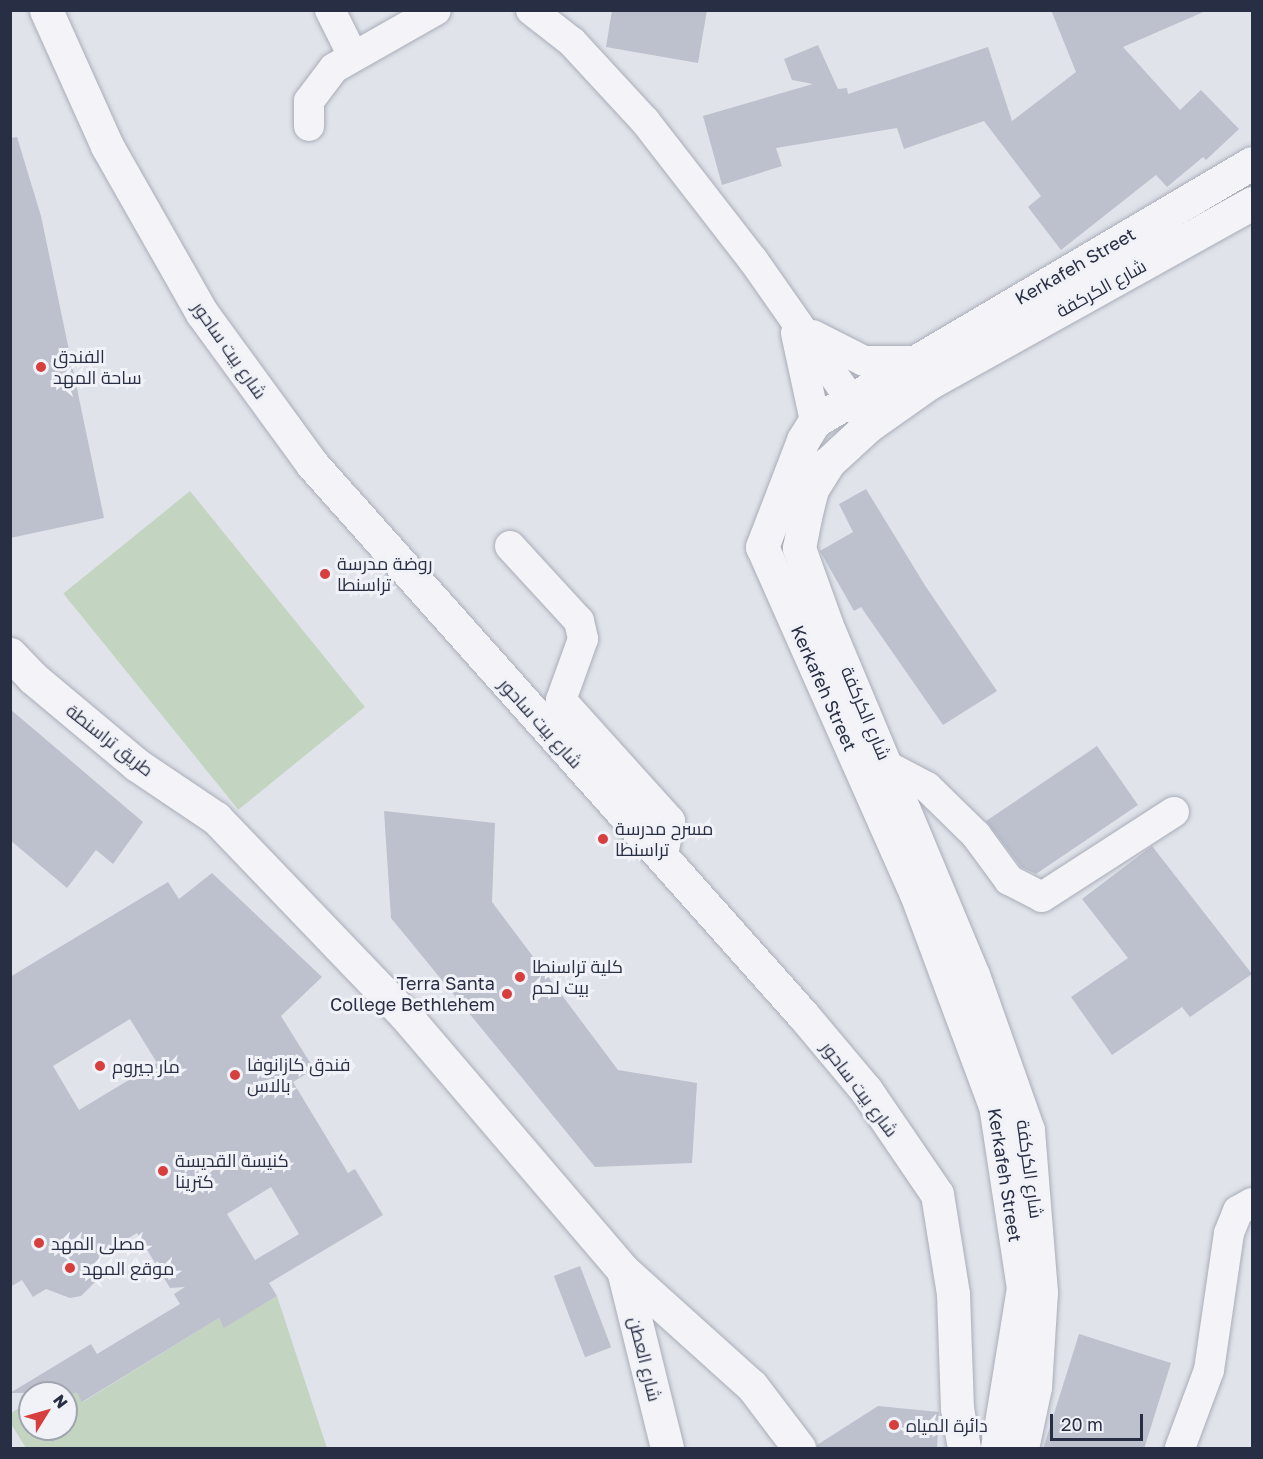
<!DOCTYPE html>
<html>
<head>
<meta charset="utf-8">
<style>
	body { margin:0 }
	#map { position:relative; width:1263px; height:1459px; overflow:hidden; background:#e0e3ea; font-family:"Golos Text",Cairo,sans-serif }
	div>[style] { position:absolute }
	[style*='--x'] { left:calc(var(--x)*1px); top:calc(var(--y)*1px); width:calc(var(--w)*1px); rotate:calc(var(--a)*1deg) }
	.green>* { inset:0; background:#c3d5c1; transform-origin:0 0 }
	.building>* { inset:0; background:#bdc1cd; transform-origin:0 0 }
	.roads { filter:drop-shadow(0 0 2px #a9adb8) drop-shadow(0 0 2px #a9adb8) }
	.minor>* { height:30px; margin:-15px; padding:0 15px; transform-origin:15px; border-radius:15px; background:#f4f4f8 }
	.tertiary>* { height:33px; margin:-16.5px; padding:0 16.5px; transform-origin:16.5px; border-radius:16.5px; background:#f4f4f8 }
	.dots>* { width:16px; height:16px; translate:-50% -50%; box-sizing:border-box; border:3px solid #f0f2f7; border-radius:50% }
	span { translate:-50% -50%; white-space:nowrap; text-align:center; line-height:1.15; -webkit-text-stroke:6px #f0f2f7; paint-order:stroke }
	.street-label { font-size:18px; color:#282e43 }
	.poi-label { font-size:18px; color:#282e43 }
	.left { translate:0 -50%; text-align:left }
	.right { translate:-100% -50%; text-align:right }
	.frame { position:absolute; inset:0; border:12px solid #282e43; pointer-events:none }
	.north { position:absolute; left:18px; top:1381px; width:60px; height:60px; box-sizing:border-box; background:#f0f2f7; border:2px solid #a0a4af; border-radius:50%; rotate:53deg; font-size:16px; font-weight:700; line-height:24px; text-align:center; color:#282e43 }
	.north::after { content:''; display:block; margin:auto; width:21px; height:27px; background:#d73e3e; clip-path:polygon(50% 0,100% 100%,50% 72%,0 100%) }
	.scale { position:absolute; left:1050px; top:1414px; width:93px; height:27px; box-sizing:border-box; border:3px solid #282e43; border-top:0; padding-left:8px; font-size:18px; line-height:21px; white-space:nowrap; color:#282e43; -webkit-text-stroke:4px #f0f2f7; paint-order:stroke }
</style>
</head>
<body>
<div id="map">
	<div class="green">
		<i style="left:190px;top:491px;width:278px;height:163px;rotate:51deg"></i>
		<i style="clip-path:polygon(277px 1296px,327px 1448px,26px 1448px,11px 1424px,11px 1413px,30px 1401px,30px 1429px,66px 1429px,66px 1393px,73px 1388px,83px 1402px,219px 1318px,225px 1327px)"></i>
	</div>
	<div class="building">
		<i style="clip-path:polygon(612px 10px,707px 10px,698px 63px,606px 47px)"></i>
		<i style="clip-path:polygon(1051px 10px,1208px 10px,1123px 47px,1180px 110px,1201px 90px,1239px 129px,1206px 160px,1203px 157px,1167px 187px,1156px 175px,1061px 250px,1028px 207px,1041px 196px,984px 121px,904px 149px,897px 128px,776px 148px,782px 166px,722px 185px,703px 116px,813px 84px,792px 80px,784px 59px,818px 45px,838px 89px,847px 88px,848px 94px,988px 47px,1012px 121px,1076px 72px)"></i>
		<i style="clip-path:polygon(17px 137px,41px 216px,104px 518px,10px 538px,10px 138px)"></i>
		<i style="clip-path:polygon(866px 489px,926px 587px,997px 691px,943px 725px,861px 607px,854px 611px,820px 551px,853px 532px,839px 504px)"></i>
		<i style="clip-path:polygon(10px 709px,143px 822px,113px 864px,96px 850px,67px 888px,10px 840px)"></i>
		<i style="clip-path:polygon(1097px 746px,1138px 805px,1036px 874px,1021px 867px,986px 821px)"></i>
		<i style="clip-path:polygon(384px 811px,495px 823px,492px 902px,618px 1070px,697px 1083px,692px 1163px,595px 1167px,391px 918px)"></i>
		<i style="clip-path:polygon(1152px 846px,1252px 974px,1190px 1017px,1182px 1007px,1112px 1055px,1071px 997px,1128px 958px,1082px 899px)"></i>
		<i style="clip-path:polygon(evenodd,212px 873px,322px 977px,281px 1016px,314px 1069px,293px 1082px,348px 1173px,355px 1169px,383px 1215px,269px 1283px,277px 1296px,224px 1328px,219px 1318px,82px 1402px,77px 1393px,10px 1393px,91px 1344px,97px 1354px,180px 1304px,174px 1294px,185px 1287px,170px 1288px,137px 1233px,99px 1256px,96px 1281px,81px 1296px,70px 1298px,46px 1289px,33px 1297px,22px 1280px,10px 1287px,10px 977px,168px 882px,179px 899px,212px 873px,130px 1019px,157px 1063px,79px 1110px,53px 1066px,130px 1019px,212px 873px,271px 1187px,299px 1234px,255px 1260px,227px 1214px,271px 1187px)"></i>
		<i style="left:580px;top:1266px;width:87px;height:28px;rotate:69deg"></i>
		<i style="clip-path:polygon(1079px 1334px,1171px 1363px,1144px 1449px,1043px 1449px)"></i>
		<i style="clip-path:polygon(878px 1406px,939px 1412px,937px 1449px,817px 1449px,817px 1445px)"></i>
	</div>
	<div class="roads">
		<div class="minor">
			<i style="--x:330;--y:10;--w:51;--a:63.4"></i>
			<i style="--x:531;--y:10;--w:52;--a:38"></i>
			<i style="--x:572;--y:42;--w:108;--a:47.3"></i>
			<i style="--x:645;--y:121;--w:176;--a:52.2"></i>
			<i style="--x:753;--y:260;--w:195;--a:55"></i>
			<i style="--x:309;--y:126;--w:25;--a:-90"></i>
			<i style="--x:309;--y:101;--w:41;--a:-52.9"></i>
			<i style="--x:334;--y:68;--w:117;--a:-29.6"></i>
			<i style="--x:796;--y:333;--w:90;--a:77.8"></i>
			<i style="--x:813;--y:335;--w:57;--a:27"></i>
			<i style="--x:864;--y:361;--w:48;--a:0"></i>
			<i style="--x:510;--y:546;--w:102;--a:47.4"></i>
			<i style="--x:579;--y:621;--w:18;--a:77"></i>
			<i style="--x:583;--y:639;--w:65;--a:109.8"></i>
			<i style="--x:561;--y:700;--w:163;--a:48"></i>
			<i style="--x:670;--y:821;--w:38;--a:102"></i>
			<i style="--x:871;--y:772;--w:19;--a:-16"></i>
			<i style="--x:889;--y:767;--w:43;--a:27.8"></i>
			<i style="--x:927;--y:787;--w:69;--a:44.4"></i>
			<i style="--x:976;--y:835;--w:56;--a:53.7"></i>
			<i style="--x:1009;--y:880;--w:37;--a:27"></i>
			<i style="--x:1042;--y:897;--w:157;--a:-32.8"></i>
			<i style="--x:1180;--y:1448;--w:83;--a:-69.6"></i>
			<i style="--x:1209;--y:1370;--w:138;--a:-81.7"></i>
			<i style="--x:1229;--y:1233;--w:24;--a:-68"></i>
			<i style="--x:1238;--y:1211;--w:16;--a:-30"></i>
		</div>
		<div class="tertiary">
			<i style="--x:46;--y:10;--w:149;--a:65.8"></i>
			<i style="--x:107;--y:146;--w:192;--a:60.4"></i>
			<i style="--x:202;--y:313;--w:187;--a:53.9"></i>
			<i style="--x:312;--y:464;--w:738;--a:48.3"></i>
			<i style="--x:803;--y:1015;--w:98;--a:50"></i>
			<i style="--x:866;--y:1090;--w:126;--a:55.7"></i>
			<i style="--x:937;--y:1194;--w:101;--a:80.9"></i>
			<i style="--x:953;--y:1294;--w:114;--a:88"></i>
			<i style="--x:957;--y:1408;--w:41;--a:80.1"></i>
			<i style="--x:10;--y:654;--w:33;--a:46"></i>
			<i style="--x:33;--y:678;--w:136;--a:39.9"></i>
			<i style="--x:137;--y:765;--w:95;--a:33.9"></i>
			<i style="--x:216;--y:818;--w:274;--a:46.2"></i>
			<i style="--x:406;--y:1016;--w:334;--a:49.5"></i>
			<i style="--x:623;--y:1270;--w:173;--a:42"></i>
			<i style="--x:752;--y:1386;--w:78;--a:52.8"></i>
			<i style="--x:623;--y:1270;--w:183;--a:76.1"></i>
			<i style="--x:997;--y:1448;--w:162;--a:-80.8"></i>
			<i style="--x:1023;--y:1288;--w:184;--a:-98.7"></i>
			<i style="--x:995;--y:1106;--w:226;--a:-110.4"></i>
			<i style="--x:916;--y:894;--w:380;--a:-113.9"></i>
			<i style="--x:762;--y:547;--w:115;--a:-69"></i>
			<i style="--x:803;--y:440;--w:22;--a:-58"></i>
			<i style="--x:815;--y:421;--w:507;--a:-30.56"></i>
			<i style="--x:1022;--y:1448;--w:62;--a:-78"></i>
			<i style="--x:1035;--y:1387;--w:95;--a:-86.4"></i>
			<i style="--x:1041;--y:1292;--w:163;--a:-94.6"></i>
			<i style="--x:1028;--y:1130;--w:164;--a:-109.5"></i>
			<i style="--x:973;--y:975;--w:381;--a:-112.7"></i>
			<i style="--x:826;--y:623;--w:80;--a:-109.8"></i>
			<i style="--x:799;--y:548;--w:32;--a:-79"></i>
			<i style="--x:805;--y:517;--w:29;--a:-76"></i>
			<i style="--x:812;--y:489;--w:31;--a:-58"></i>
			<i style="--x:828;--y:463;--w:54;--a:-42.8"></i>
			<i style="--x:868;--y:426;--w:75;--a:-35.2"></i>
			<i style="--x:929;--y:383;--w:370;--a:-29.1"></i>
		</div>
	</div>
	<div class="dots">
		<i style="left:41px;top:367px;background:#d73e3e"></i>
		<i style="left:325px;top:574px;background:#d73e3e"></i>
		<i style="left:603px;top:839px;background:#d73e3e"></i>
		<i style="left:520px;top:977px;background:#d73e3e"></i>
		<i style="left:507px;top:994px;background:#d73e3e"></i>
		<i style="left:100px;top:1066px;background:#d73e3e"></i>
		<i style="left:235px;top:1075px;background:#d73e3e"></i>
		<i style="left:163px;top:1171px;background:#d73e3e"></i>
		<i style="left:39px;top:1243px;background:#d73e3e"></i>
		<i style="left:70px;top:1268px;background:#d73e3e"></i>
		<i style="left:894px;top:1425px;background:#d73e3e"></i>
	</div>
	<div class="street-label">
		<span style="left:1075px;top:266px;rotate:-30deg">Kerkafeh Street</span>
		<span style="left:1101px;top:288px;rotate:-29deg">شارع الكركفة</span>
		<span style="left:230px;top:350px;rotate:55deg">شارع بيت ساحور</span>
		<span style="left:824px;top:688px;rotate:66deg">Kerkafeh Street</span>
		<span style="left:866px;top:713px;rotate:67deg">شارع الكركفة</span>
		<span style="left:541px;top:723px;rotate:48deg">شارع بيت ساحور</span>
		<span style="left:110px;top:740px;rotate:38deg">طريق تراسنطة</span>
		<span style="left:860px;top:1089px;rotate:53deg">شارع بيت ساحور</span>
		<span style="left:1030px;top:1169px;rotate:82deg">شارع الكركفة</span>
		<span style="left:1005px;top:1175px;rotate:81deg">Kerkafeh Street</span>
		<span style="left:645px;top:1359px;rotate:76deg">شارع العطن</span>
	</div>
	<div class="poi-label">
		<span class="left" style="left:53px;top:367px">الفندق<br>ساحة المهد</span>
		<span class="left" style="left:337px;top:574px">روضة مدرسة<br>تراسنطا</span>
		<span class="left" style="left:615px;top:839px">مسرح مدرسة<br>تراسنطا</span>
		<span class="left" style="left:532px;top:977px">كلية تراسنطا<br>بيت لحم</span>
		<span class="right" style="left:495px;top:994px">Terra Santa<br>College Bethlehem</span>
		<span class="left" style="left:247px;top:1075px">فندق كازانوفا<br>بالاس</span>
		<span class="left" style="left:112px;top:1066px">مار جيروم</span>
		<span class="left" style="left:175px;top:1171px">كنيسة القديسة<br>كترينا</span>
		<span class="left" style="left:51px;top:1243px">مصلى المهد</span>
		<span class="left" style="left:82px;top:1268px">موقع المهد</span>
		<span class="left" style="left:906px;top:1425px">دائرة المياه</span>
	</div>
	<div class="frame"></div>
	<div class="north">N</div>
	<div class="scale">20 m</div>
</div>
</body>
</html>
